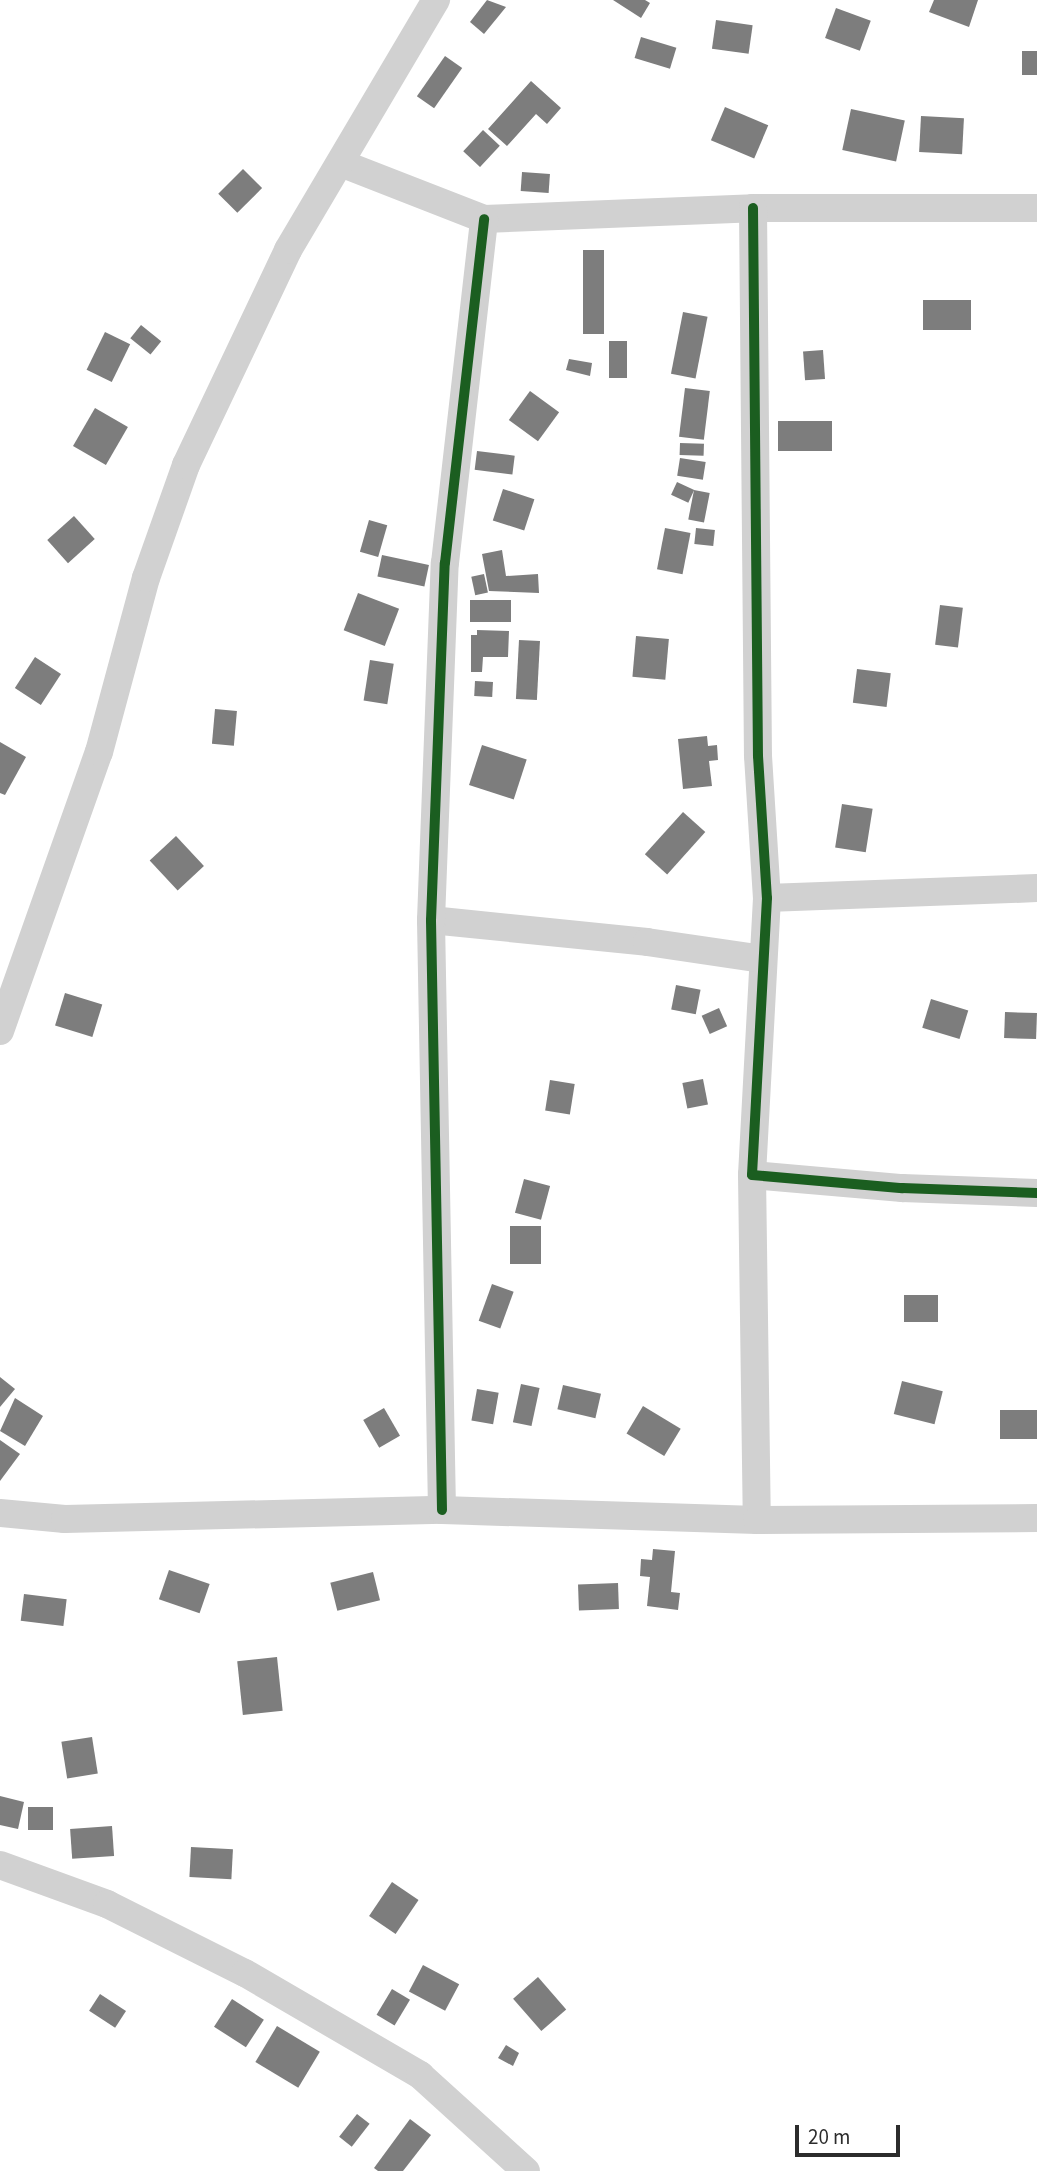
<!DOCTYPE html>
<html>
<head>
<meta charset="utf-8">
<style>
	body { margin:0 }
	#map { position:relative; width:1037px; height:2171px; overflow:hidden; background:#fff; font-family:"Source Sans 3",sans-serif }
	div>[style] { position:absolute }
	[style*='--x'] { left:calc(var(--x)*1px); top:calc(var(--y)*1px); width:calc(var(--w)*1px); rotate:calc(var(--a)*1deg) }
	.building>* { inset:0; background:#7d7d7d; transform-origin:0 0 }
	.minor>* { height:28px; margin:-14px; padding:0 14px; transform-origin:14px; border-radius:14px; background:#d1d1d1 }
	.cycleway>* { height:10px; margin:-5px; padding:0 5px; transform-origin:5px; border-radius:5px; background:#1b5e20 }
	span { translate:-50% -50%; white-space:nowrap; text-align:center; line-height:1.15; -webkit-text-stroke:7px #fff; paint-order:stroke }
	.scale { position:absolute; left:795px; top:2125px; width:105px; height:32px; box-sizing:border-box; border:4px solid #2c2c2c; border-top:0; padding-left:9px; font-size:21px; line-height:24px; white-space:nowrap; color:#2c2c2c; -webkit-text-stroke:5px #fff; paint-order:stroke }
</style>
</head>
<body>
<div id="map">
	<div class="building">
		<i style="clip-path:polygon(487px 0,506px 7px,484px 34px,470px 22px)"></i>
		<i style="clip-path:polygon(613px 0,645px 0,650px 3px,641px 18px)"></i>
		<i style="clip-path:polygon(934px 0,978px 0,969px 27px,929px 12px)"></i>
		<i style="left:836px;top:8px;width:37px;height:32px;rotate:20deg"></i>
		<i style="left:716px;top:20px;width:37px;height:29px;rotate:8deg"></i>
		<i style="left:641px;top:37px;width:37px;height:22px;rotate:17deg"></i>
		<i style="left:1022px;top:51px;width:15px;height:24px"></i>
		<i style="left:445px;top:56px;width:21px;height:49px;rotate:35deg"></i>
		<i style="clip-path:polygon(531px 81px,561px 108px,547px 124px,536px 114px,507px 146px,488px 129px)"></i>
		<i style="left:725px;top:107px;width:47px;height:36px;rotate:23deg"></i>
		<i style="left:851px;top:109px;width:55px;height:42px;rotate:12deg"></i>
		<i style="left:921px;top:116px;width:43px;height:36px;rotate:3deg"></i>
		<i style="left:483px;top:130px;width:23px;height:29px;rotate:43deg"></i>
		<i style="left:243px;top:169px;width:27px;height:35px;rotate:45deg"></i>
		<i style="left:522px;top:172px;width:28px;height:19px;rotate:4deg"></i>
		<i style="left:583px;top:250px;width:21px;height:84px"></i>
		<i style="left:923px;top:300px;width:48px;height:30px"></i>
		<i style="left:683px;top:312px;width:25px;height:63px;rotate:11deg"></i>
		<i style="left:141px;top:325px;width:26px;height:17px;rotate:39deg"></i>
		<i style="left:105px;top:332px;width:28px;height:42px;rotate:26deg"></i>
		<i style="left:609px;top:341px;width:18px;height:37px"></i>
		<i style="left:823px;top:350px;width:29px;height:20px;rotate:86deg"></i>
		<i style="clip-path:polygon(569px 359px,592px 363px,590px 376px,566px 370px)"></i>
		<i style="left:685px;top:388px;width:25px;height:49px;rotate:7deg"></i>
		<i style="left:530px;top:391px;width:36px;height:36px;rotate:36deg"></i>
		<i style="left:95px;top:408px;width:38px;height:44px;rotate:30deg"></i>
		<i style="left:778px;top:421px;width:54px;height:30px"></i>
		<i style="left:680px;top:443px;width:24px;height:12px;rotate:2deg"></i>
		<i style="left:477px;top:451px;width:38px;height:19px;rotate:7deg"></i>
		<i style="left:680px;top:458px;width:26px;height:18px;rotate:9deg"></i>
		<i style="left:677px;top:482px;width:19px;height:14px;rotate:25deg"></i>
		<i style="left:503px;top:489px;width:33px;height:33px;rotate:18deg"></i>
		<i style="left:694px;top:490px;width:16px;height:30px;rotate:11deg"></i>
		<i style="left:74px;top:516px;width:31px;height:36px;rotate:48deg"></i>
		<i style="left:369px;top:520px;width:19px;height:33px;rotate:16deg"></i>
		<i style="left:665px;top:528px;width:26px;height:42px;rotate:11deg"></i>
		<i style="left:696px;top:528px;width:19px;height:16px;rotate:6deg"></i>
		<i style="clip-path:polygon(502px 550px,506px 576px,538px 574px,539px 593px,489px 591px,482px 554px)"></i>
		<i style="left:382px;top:555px;width:48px;height:22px;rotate:12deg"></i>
		<i style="left:484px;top:574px;width:19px;height:13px;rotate:78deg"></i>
		<i style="left:358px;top:593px;width:44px;height:40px;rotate:21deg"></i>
		<i style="left:470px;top:600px;width:41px;height:22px"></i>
		<i style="left:940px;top:605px;width:23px;height:40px;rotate:7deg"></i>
		<i style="clip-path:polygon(477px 630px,509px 631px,508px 657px,483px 657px,482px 672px,471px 672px,471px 635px,477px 635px)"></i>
		<i style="left:636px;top:636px;width:33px;height:41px;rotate:5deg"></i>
		<i style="left:519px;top:640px;width:21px;height:59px;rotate:3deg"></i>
		<i style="left:35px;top:657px;width:31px;height:37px;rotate:33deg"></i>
		<i style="left:370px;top:660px;width:24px;height:41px;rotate:9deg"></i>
		<i style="left:857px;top:669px;width:34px;height:34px;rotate:7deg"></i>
		<i style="left:475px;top:681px;width:18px;height:15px;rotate:3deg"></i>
		<i style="left:215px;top:709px;width:22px;height:35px;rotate:5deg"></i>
		<i style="clip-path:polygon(707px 736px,708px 746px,717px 745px,718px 760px,709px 761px,712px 786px,683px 789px,678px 739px)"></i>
		<i style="clip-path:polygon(0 742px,26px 757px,5px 795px,0 793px)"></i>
		<i style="left:482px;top:745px;width:47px;height:42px;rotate:18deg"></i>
		<i style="left:842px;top:804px;width:31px;height:44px;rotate:9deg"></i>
		<i style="left:683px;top:812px;width:30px;height:57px;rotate:42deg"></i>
		<i style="left:176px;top:836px;width:41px;height:36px;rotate:47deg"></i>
		<i style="left:676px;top:985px;width:25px;height:25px;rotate:11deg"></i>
		<i style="left:65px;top:993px;width:39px;height:34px;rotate:17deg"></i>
		<i style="left:931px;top:999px;width:39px;height:30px;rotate:17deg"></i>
		<i style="left:719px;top:1008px;width:20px;height:19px;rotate:66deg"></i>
		<i style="left:1005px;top:1012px;width:32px;height:26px;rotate:2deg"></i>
		<i style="left:703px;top:1079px;width:26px;height:21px;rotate:79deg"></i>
		<i style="left:550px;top:1080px;width:25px;height:31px;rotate:9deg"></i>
		<i style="left:524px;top:1179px;width:27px;height:35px;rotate:15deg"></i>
		<i style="left:510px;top:1226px;width:31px;height:38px"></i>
		<i style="left:492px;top:1284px;width:23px;height:39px;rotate:20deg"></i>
		<i style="left:904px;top:1295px;width:34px;height:27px"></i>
		<i style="clip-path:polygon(0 1377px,15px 1389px,0 1407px)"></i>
		<i style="left:902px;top:1381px;width:42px;height:34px;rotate:14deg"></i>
		<i style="left:521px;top:1384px;width:19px;height:39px;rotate:12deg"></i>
		<i style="left:563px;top:1385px;width:39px;height:25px;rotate:13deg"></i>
		<i style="left:477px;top:1389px;width:22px;height:32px;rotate:10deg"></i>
		<i style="clip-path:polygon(15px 1398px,43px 1416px,25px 1446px,0 1431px)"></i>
		<i style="left:643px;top:1406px;width:44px;height:32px;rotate:31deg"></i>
		<i style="left:384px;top:1408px;width:32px;height:24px;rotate:60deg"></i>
		<i style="left:1037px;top:1410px;width:29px;height:37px;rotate:90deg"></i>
		<i style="clip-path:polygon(0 1440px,20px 1454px,0 1481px)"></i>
		<i style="clip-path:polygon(653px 1549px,675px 1551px,671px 1592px,680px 1593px,678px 1610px,647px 1606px,650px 1577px,640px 1576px,641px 1559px,652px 1560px)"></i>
		<i style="left:169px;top:1570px;width:43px;height:31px;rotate:19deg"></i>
		<i style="left:373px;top:1572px;width:29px;height:44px;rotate:76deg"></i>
		<i style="left:618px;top:1583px;width:26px;height:40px;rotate:88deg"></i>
		<i style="left:24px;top:1594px;width:43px;height:27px;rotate:7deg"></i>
		<i style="left:277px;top:1657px;width:54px;height:40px;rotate:84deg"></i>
		<i style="left:92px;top:1737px;width:37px;height:31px;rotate:81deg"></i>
		<i style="clip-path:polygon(0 1796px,24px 1802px,18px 1829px,0 1825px)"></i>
		<i style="left:28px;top:1807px;width:25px;height:23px"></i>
		<i style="left:112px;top:1826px;width:30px;height:42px;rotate:86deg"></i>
		<i style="left:191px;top:1847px;width:42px;height:30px;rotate:3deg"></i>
		<i style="left:392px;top:1882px;width:32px;height:41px;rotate:34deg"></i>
		<i style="left:423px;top:1965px;width:41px;height:30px;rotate:28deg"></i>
		<i style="left:538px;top:1977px;width:43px;height:33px;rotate:49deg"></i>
		<i style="left:392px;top:1989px;width:21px;height:30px;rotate:31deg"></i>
		<i style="left:100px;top:1994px;width:31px;height:20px;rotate:33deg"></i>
		<i style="left:232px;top:1999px;width:38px;height:33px;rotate:33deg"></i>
		<i style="left:277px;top:2026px;width:50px;height:42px;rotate:31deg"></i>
		<i style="clip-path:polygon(506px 2045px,519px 2053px,513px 2066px,498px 2058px)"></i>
		<i style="left:357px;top:2114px;width:16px;height:29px;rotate:38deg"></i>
		<i style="clip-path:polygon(410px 2119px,431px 2135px,403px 2171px,378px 2171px,374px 2168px)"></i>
	</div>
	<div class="minor">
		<i style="--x:343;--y:164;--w:151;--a:21.3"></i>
		<i style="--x:484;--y:219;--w:269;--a:-2.3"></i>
		<i style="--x:753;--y:208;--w:284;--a:0"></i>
		<i style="--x:753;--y:208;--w:548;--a:89.48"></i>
		<i style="--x:758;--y:756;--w:142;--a:86.4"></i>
		<i style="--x:767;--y:898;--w:277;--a:93.1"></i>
		<i style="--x:752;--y:1175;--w:151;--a:5"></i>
		<i style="--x:902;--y:1188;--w:135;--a:2.1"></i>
		<i style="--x:767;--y:898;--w:270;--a:-2.1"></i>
		<i style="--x:431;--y:920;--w:217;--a:5.8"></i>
		<i style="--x:647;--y:942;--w:116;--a:8.4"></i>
		<i style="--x:0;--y:1031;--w:296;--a:-70.5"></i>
		<i style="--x:99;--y:752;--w:180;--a:-74.9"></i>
		<i style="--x:146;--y:578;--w:120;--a:-70.5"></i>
		<i style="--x:186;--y:465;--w:238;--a:-64.6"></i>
		<i style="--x:288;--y:250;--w:291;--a:-59.4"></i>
		<i style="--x:752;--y:1175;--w:345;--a:89.2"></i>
		<i style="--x:442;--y:1510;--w:590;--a:-91.07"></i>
		<i style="--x:431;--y:920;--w:357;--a:-87.8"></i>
		<i style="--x:445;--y:563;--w:346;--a:-83.5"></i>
		<i style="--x:0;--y:1513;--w:65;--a:5.3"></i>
		<i style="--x:65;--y:1519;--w:377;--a:-1.4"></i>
		<i style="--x:442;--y:1510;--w:315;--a:1.8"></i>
		<i style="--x:757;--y:1520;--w:280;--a:-0.4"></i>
		<i style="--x:0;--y:1865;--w:114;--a:20"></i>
		<i style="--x:107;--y:1904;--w:154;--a:26.6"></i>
		<i style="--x:245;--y:1973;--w:203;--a:30.2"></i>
		<i style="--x:420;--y:2075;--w:143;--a:42.2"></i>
	</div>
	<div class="cycleway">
		<i style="--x:753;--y:208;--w:548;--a:89.48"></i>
		<i style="--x:758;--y:756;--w:142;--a:86.4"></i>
		<i style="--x:767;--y:898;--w:277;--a:93.1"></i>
		<i style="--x:752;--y:1175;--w:151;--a:5"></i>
		<i style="--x:902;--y:1188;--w:135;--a:2.1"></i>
		<i style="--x:442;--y:1510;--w:590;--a:-91.07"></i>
		<i style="--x:431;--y:920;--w:357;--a:-87.8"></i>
		<i style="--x:445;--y:563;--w:346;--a:-83.5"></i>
	</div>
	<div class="scale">20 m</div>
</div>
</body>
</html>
